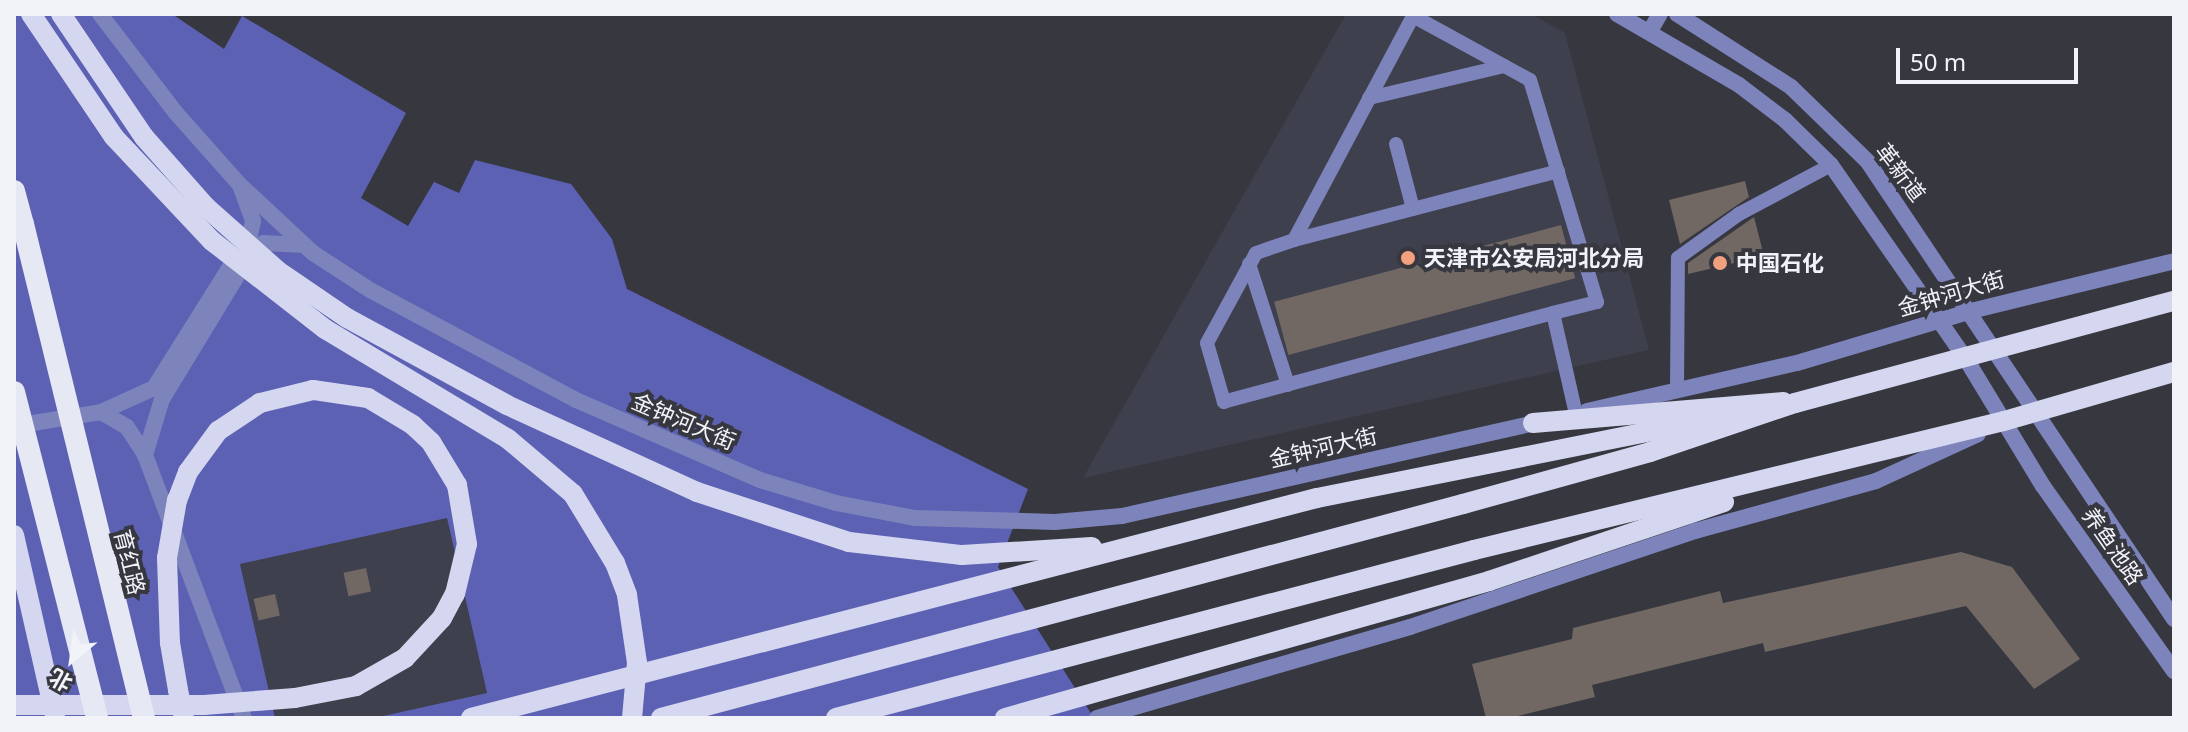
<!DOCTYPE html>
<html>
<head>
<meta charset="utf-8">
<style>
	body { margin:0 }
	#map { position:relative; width:2188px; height:732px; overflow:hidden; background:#36373f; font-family:"Noto Sans","Noto Sans SC",sans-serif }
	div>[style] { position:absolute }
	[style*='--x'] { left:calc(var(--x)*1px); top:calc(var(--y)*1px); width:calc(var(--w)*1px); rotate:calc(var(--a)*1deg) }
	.built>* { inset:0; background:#3e404d }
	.forest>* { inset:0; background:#5d61b4 }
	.building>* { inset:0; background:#716763; transform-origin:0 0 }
	.service>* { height:14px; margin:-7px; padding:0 7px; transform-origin:7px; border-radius:7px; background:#7d83bb }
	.minor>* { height:16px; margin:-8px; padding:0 8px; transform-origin:8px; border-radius:8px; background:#7d83bb }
	.tertiary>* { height:16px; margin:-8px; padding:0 8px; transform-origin:8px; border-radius:8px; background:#7d83bb }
	.primary>* { height:20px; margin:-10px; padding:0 10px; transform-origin:10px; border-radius:10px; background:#d4d7ef }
	.trunk>* { height:22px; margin:-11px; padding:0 11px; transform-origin:11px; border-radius:11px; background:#e6e8f4 }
	.primary-bridge>* { height:20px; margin:-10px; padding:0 10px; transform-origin:10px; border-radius:10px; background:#d4d7ef }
	.trunk-bridge>* { height:22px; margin:-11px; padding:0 11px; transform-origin:11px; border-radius:11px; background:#e6e8f4 }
	.dots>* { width:22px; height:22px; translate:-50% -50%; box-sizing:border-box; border:4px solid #36373f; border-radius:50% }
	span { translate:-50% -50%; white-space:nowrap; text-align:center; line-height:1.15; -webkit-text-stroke:8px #36373f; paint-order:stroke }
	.street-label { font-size:22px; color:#f2f3f8 }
	.poi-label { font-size:22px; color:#f2f3f8; font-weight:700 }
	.left { translate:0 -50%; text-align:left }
	.frame { position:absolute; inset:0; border:16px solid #f2f3f8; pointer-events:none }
	.north { position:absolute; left:32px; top:620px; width:80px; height:80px; -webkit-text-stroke:6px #36373f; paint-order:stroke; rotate:209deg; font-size:22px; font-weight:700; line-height:32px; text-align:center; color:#f2f3f8 }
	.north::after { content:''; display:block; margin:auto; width:28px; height:36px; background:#f2f3f8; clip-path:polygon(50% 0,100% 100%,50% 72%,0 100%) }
	.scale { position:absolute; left:1896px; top:48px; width:182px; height:36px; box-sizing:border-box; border:4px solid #f2f3f8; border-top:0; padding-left:10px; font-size:24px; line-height:28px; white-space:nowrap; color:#f2f3f8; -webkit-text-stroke:6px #36373f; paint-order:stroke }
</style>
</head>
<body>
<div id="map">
	<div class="built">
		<i style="clip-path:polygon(1346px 14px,1531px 14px,1565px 33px,1649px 350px,1083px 478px)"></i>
		<i style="clip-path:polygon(447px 518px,487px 693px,374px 718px,275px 718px,240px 564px)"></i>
	</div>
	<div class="forest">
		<i style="clip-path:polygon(14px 14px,172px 14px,224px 49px,242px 16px,406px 113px,361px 198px,408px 226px,434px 182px,459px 193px,475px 160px,571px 184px,612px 239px,627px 289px,1028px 489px,998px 567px,1094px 718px,374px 718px,487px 693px,447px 518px,240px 564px,275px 718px,14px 718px)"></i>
	</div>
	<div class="building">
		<i style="clip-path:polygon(1745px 181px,1749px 197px,1680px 244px,1669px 200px)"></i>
		<i style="clip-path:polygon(1754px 217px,1764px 256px,1688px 274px,1688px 263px)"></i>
		<i style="left:1561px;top:225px;width:55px;height:297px;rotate:75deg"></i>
		<i style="clip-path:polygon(1961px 552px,2012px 567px,2080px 659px,2034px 689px,1966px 606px,1765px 652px,1763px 643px,1592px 685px,1595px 697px,1510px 718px,1486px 718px,1472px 664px,1572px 639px,1573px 628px,1720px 591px,1723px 603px)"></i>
		<i style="left:366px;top:568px;width:24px;height:23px;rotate:78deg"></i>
		<i style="left:275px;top:594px;width:22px;height:22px;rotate:77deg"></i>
	</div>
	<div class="service">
		<i style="--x:1369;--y:98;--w:139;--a:-13.3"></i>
		<i style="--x:1396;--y:144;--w:67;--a:75.3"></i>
		<i style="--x:1294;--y:240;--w:273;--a:-14.6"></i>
		<i style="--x:1249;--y:264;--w:127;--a:72.1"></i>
		<i style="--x:1553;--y:313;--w:341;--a:164.9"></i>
		<i style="--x:1224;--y:402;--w:61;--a:-106.1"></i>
		<i style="--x:1207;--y:343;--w:102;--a:-61.4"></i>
		<i style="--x:1256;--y:253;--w:40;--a:-18.9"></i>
		<i style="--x:1294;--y:240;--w:254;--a:-62"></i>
		<i style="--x:1413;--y:16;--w:133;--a:28.7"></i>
		<i style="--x:1530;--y:80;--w:232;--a:73.2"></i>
		<i style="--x:1597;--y:302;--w:45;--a:166"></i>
		<i style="--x:1553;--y:313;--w:104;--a:77.2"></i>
		<i style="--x:1677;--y:391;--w:133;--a:-89.6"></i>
		<i style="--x:1678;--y:258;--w:75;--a:-35.8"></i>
		<i style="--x:1739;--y:214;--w:104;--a:-28"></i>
	</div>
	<div class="minor">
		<i style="--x:100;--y:14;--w:125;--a:52.5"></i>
		<i style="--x:176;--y:113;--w:96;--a:48.4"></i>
		<i style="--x:240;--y:185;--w:38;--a:70"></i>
		<i style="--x:253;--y:221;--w:46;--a:102.5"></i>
		<i style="--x:243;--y:266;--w:156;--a:121.3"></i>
		<i style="--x:162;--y:399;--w:59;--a:106.9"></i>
		<i style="--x:240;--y:185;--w:100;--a:43"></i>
		<i style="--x:313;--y:253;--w:68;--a:33"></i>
		<i style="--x:370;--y:290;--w:234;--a:28.1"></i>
		<i style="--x:576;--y:400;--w:201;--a:23.5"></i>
		<i style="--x:760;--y:480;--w:79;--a:16.8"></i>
		<i style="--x:836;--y:503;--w:80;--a:10.8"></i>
		<i style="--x:915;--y:518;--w:140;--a:1.6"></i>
		<i style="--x:1055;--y:522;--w:67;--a:-5.1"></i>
		<i style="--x:1122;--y:516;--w:434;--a:-12.7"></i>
		<i style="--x:1587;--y:411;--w:215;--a:-12.9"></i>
		<i style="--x:1797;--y:363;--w:182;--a:-16.6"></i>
		<i style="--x:1971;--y:311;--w:209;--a:-13.8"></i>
		<i style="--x:101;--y:412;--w:58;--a:-24.4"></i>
		<i style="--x:154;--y:388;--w:149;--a:-57.9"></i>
		<i style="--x:233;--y:262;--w:36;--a:-32"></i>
		<i style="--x:264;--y:243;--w:36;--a:3"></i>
		<i style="--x:14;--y:426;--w:88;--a:-9.1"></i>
		<i style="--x:101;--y:412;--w:30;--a:30"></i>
		<i style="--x:127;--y:427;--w:33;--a:57"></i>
		<i style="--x:145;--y:455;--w:281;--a:69.4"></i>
		<i style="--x:1097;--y:718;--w:326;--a:-16.2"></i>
		<i style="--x:1410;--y:627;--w:301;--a:-18.6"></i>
		<i style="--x:1695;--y:531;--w:188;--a:-15.4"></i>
		<i style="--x:1876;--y:481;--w:112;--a:-24.7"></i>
	</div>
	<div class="tertiary">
		<i style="--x:1617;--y:14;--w:141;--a:30.2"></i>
		<i style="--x:1739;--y:85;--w:58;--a:37.3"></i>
		<i style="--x:1785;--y:120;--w:64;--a:44.4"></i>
		<i style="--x:1831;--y:165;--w:236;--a:55.2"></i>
		<i style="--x:1966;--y:359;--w:149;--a:58.8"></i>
		<i style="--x:2043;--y:486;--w:227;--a:54.7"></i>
		<i style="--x:1677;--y:14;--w:135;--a:32.6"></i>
		<i style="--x:1791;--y:87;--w:107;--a:44.2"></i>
		<i style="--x:1868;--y:162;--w:550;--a:56.19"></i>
		<i style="--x:1650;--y:31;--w:20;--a:-60"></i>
	</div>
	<div class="primary">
		<i style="--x:507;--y:405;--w:209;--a:24.6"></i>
		<i style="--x:697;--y:492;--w:160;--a:18.2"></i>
		<i style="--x:849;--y:542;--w:114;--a:6.6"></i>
		<i style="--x:962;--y:555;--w:130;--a:-3.5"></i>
		<i style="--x:1533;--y:423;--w:251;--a:-4.8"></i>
		<i style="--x:471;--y:718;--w:874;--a:-14.58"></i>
		<i style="--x:1317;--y:498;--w:422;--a:-11.3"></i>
		<i style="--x:661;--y:718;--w:830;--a:-14.94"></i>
		<i style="--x:1463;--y:504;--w:194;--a:-15.5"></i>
		<i style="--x:1650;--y:452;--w:153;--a:-18.7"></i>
		<i style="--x:1795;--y:403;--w:392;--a:-15.1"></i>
		<i style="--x:836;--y:718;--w:660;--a:-14.75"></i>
		<i style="--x:1474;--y:550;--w:545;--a:-13.68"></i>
		<i style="--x:2004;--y:421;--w:177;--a:-16.1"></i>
		<i style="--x:1005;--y:718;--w:503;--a:-15.8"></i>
		<i style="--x:1489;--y:581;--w:248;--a:-18.6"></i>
	</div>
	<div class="trunk">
		<i style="--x:14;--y:191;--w:34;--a:75"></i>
	</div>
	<div class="primary-bridge">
		<i style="--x:31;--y:14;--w:148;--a:56"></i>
		<i style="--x:114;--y:137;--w:143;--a:46.7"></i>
		<i style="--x:212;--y:241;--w:143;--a:37.9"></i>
		<i style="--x:325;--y:329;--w:214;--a:31"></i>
		<i style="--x:508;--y:439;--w:85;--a:40.2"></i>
		<i style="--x:573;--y:494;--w:81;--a:58.7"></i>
		<i style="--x:615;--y:563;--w:34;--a:69"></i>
		<i style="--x:627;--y:595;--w:69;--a:81.6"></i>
		<i style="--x:637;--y:663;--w:55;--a:95.2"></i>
		<i style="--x:61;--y:14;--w:148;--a:56"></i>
		<i style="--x:144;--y:137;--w:94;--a:48.5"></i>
		<i style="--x:206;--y:207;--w:96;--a:41.6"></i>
		<i style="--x:278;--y:271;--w:83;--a:34.3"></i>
		<i style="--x:347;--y:318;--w:182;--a:28.5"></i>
		<i style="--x:14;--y:535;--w:185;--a:77.2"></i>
		<i style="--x:14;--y:705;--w:190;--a:0"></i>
		<i style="--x:204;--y:705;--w:91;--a:-4.4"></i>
		<i style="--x:295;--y:698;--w:62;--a:-11.1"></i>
		<i style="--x:356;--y:686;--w:56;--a:-29.7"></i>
		<i style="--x:405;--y:658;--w:54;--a:-47.2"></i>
		<i style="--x:442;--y:618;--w:27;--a:-62"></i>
		<i style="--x:455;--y:594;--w:51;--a:-76.5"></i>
		<i style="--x:467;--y:544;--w:60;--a:-99.6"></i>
		<i style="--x:457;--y:485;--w:50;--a:-121.2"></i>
		<i style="--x:431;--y:442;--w:25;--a:-137"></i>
		<i style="--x:413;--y:425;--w:52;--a:-149"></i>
		<i style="--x:368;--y:398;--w:56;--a:-171.7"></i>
		<i style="--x:313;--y:390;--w:55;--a:166.2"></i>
		<i style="--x:260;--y:403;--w:50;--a:146.3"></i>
		<i style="--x:218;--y:431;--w:51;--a:126.2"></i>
		<i style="--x:188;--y:472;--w:30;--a:111"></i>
		<i style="--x:177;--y:500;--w:59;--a:99.8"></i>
		<i style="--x:167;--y:558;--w:85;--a:88"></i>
		<i style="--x:170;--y:643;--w:48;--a:80.3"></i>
		<i style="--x:178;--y:690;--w:29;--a:78"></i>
	</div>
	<div class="trunk-bridge">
		<i style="--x:23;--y:224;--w:509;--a:76.24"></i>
		<i style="--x:14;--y:392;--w:336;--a:75.7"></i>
	</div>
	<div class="dots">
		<i style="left:1408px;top:258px;background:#f1a17e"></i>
		<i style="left:1720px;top:263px;background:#f1a17e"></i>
	</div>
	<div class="street-label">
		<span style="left:1901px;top:172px;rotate:53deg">革新道</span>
		<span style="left:1951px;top:293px;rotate:-16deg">金钟河大街</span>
		<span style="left:684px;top:421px;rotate:23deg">金钟河大街</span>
		<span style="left:1323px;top:447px;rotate:-13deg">金钟河大街</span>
		<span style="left:2113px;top:546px;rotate:55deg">养鱼池路</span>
		<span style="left:130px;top:562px;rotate:76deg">育红路</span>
	</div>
	<div class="poi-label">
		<span class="left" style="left:1424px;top:258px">天津市公安局河北分局</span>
		<span class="left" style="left:1736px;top:263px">中国石化</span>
	</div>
	<div class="frame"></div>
	<div class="north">北</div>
	<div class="scale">50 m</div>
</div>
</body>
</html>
